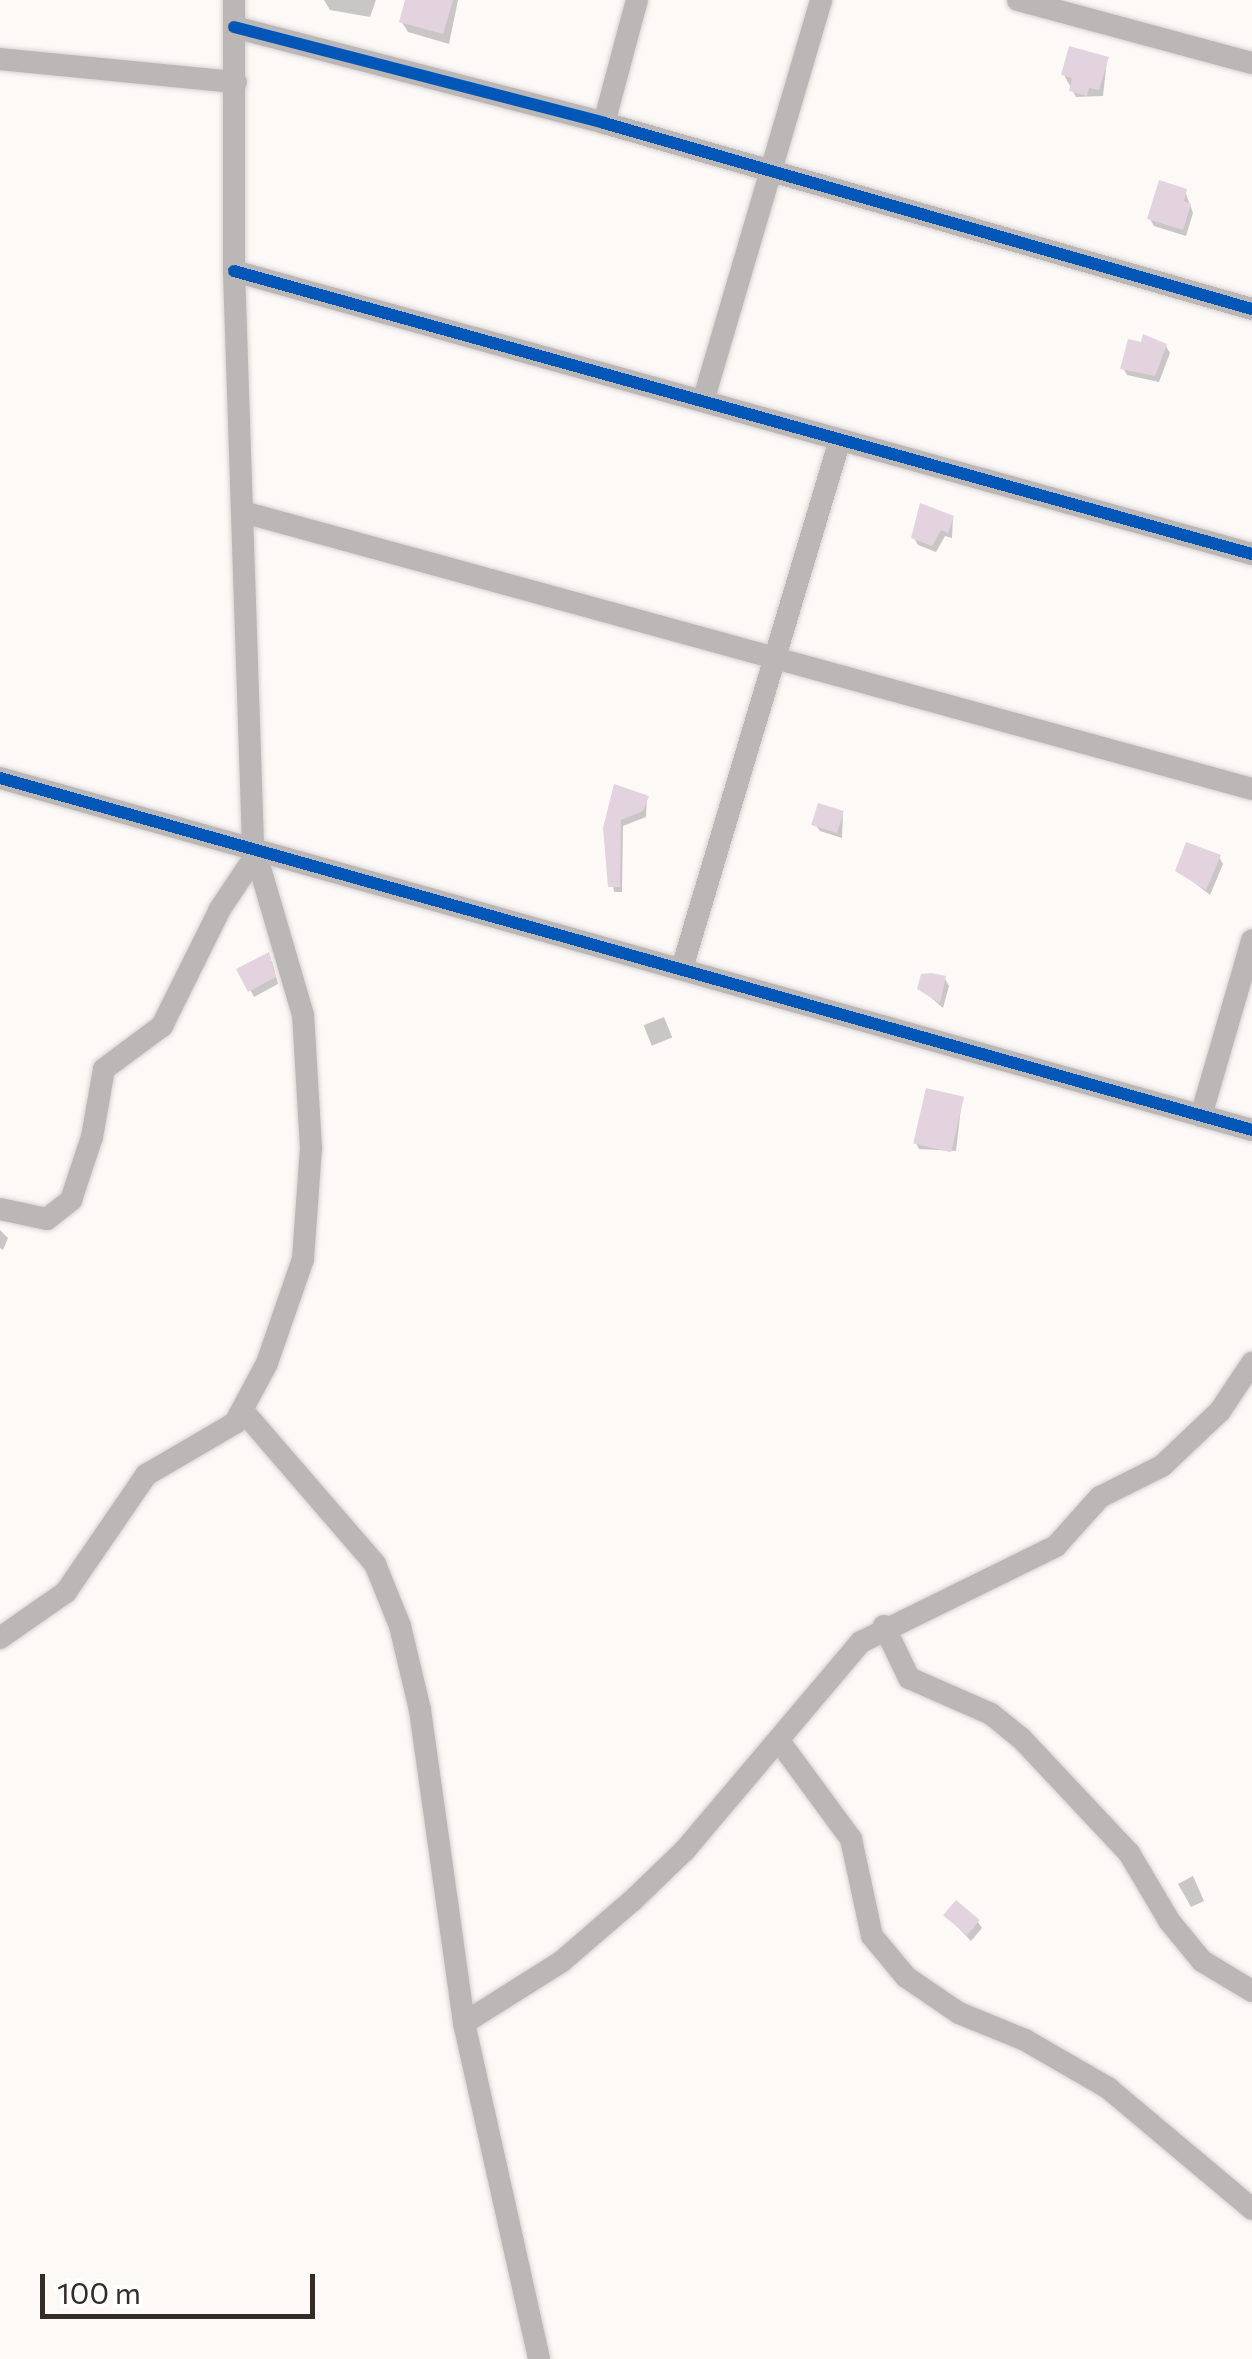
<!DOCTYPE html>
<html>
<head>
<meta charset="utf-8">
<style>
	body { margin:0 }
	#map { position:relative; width:1252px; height:2359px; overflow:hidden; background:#fcf9f7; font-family:Commissioner,sans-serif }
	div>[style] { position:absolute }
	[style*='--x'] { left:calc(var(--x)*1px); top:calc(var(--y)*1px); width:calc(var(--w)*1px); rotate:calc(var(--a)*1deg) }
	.shadow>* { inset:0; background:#0003; transform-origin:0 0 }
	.building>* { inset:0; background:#e3d3df; transform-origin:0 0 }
	.roads { filter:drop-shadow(0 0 2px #d7d4d2) drop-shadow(0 0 2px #d7d4d2) }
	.minor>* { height:22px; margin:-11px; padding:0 11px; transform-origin:11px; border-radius:11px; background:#bbb7b6 }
	.cycleway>* { height:12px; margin:-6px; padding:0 6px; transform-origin:6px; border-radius:6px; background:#0057b8 }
	span { translate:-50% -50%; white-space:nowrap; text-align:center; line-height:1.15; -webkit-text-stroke:8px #fff; paint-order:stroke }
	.scale { position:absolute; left:40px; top:2274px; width:275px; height:45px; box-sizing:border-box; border:5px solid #342d26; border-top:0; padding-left:12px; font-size:30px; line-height:35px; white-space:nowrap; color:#342d26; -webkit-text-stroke:8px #fff; paint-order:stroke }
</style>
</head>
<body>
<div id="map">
	<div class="shadow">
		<i style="clip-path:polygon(324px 0,376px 0,370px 17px,330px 10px)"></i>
		<i style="clip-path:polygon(407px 0,458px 0,449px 44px,408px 32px,401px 21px)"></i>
		<i style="clip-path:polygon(1107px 60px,1103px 96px,1076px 97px,1064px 75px)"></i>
		<i style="clip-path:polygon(1185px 191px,1193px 213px,1186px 236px,1154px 226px,1150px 219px)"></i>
		<i style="clip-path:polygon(1166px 346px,1170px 353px,1159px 382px,1127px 375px,1123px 368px)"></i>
		<i style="clip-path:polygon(953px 518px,952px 538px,945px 536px,936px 552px,918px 545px,914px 538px)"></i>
		<i style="clip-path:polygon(647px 798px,646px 817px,623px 826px,622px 892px,614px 892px,606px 829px)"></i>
		<i style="clip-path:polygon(843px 813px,842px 838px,820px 831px,815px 824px)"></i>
		<i style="clip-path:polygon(1219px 857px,1223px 864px,1210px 895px,1178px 870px)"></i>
		<i style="clip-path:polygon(272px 961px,278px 984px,254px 997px,240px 970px)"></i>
		<i style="clip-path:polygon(945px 979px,949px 986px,943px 1008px,920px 988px)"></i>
		<i style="left:664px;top:1017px;width:22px;height:22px;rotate:68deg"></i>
		<i style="clip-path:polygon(962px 1099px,956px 1151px,919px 1149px,916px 1143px)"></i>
		<i style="clip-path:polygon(0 1230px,8px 1238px,3px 1250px,0 1248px)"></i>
		<i style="clip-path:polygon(1193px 1876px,1204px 1901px,1191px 1907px,1178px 1884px)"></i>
		<i style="clip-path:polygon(946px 1915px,978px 1922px,982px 1928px,971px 1941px)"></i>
	</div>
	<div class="building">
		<i style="clip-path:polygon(405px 0,453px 0,443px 34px,399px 22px)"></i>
		<i style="clip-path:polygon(1069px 46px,1109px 57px,1099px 90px,1089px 88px,1087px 96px,1069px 91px,1072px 78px,1061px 75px)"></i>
		<i style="clip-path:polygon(1159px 180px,1187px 189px,1184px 201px,1191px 204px,1183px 230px,1147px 219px)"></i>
		<i style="clip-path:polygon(1143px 334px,1167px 344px,1155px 376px,1120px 369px,1128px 339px,1141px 342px)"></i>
		<i style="clip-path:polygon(920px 503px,954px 516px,948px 533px,941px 530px,932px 546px,911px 538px)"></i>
		<i style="clip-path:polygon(614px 784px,649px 796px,643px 811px,621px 820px,620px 887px,608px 887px,603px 828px)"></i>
		<i style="left:818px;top:803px;width:27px;height:23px;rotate:17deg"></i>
		<i style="clip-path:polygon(1186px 842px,1221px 855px,1206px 890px,1175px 871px)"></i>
		<i style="clip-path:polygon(269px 952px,276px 977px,248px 992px,236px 969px)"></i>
		<i style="clip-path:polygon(931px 973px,946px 976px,940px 1003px,917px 989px,921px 974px)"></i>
		<i style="left:926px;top:1088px;width:39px;height:57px;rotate:13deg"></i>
		<i style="left:956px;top:1900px;width:31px;height:20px;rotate:40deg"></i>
	</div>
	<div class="roads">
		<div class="minor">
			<i style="--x:1018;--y:0;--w:242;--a:15.1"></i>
			<i style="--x:234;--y:27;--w:382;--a:14.5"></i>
			<i style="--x:604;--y:123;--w:674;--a:16.02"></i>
			<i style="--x:0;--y:59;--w:237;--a:5.6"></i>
			<i style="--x:604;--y:123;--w:127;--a:-75"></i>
			<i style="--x:234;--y:271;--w:1057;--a:15.54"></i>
			<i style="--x:704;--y:398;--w:415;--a:-73.6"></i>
			<i style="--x:243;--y:512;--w:1046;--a:15.35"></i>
			<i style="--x:0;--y:778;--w:1301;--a:15.7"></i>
			<i style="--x:683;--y:965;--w:545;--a:-73.36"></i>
			<i style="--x:1201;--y:1116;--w:183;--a:-73.8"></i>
			<i style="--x:0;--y:1209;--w:48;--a:12"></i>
			<i style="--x:47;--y:1219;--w:31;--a:-38"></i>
			<i style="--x:71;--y:1200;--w:66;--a:-71.6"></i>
			<i style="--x:92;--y:1137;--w:69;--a:-80"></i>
			<i style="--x:104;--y:1069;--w:72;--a:-36.6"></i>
			<i style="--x:162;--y:1026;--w:131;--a:-63.6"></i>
			<i style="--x:220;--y:909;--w:61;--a:-56.3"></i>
			<i style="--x:243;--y:1411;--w:202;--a:49.2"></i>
			<i style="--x:375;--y:1564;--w:67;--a:68"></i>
			<i style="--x:400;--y:1626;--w:86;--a:76.6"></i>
			<i style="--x:420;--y:1710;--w:316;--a:82"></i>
			<i style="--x:464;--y:2023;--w:344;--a:77.4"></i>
			<i style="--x:884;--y:1626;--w:58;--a:64.3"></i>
			<i style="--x:909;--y:1678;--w:90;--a:23.7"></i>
			<i style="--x:991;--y:1714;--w:38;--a:39"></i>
			<i style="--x:1021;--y:1738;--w:158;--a:46.8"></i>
			<i style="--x:1129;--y:1853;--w:80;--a:59.3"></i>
			<i style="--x:1170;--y:1922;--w:50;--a:50.6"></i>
			<i style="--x:1202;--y:1961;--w:58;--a:31"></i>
			<i style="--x:0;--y:1638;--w:80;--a:-34.9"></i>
			<i style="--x:66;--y:1592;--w:142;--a:-55.6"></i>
			<i style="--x:146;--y:1475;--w:103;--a:-30.3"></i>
			<i style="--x:235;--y:1423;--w:68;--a:-61.9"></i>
			<i style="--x:267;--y:1363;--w:110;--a:-70.9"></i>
			<i style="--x:303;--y:1259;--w:111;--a:-85.9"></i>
			<i style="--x:311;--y:1148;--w:133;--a:-93.4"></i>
			<i style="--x:303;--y:1015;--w:178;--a:-106.3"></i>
			<i style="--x:253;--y:844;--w:573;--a:-91.9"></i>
			<i style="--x:234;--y:271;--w:271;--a:-90"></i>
			<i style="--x:779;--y:1741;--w:122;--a:53.7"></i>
			<i style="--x:851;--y:1839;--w:99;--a:77.8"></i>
			<i style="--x:872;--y:1936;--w:53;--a:50.3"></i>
			<i style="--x:906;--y:1977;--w:64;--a:34.2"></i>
			<i style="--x:959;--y:2013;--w:71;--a:22.2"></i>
			<i style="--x:1025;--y:2040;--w:96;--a:30"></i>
			<i style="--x:1108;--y:2088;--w:188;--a:40"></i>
			<i style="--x:464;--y:2023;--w:115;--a:-32.2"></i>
			<i style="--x:561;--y:1962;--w:94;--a:-40.7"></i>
			<i style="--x:632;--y:1901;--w:74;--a:-43.9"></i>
			<i style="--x:685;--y:1850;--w:272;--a:-49.8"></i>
			<i style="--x:861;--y:1642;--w:217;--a:-26.2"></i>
			<i style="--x:1056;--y:1546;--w:66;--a:-48.1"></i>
			<i style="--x:1100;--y:1497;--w:69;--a:-26.6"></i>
			<i style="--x:1162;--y:1466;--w:80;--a:-43.5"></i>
			<i style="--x:1220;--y:1411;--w:58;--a:-56.3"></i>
		</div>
	</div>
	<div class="cycleway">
		<i style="--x:234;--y:27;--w:382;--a:14.5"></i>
		<i style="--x:604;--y:123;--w:674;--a:16.02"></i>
		<i style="--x:234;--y:271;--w:1057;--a:15.54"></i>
		<i style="--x:0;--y:778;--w:1301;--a:15.7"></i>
	</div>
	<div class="scale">100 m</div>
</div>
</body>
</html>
